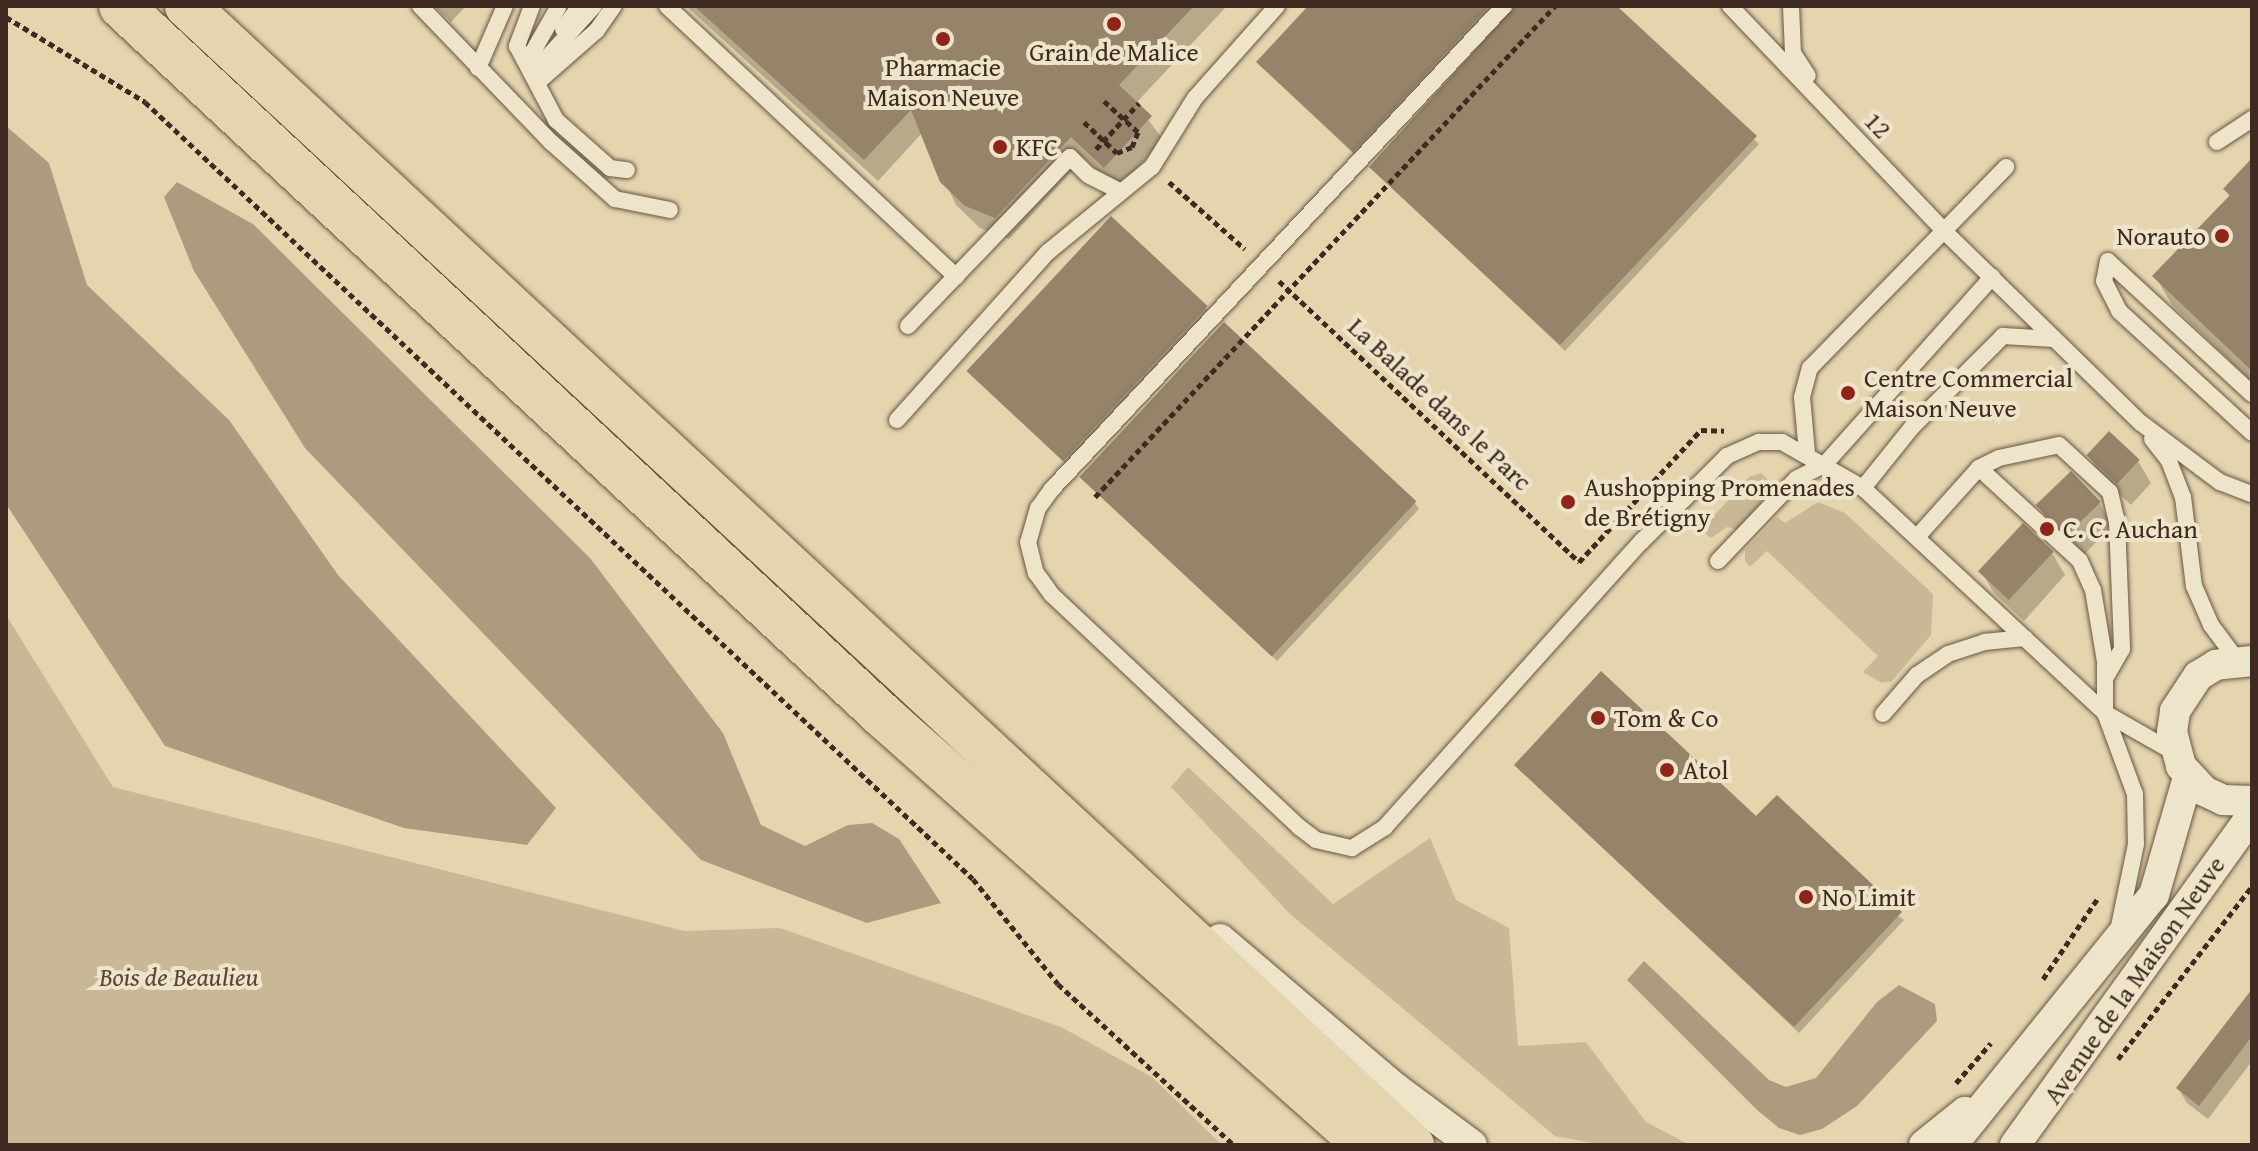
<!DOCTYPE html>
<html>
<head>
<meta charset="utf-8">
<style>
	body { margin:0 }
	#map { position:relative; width:2258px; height:1151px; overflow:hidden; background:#e5d5ae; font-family:"Gentium Book Plus",serif }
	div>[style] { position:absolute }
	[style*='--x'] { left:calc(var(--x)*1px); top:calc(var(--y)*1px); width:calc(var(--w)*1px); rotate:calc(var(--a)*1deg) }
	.green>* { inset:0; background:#c9b896 }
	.water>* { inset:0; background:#ac9b7e }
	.shadow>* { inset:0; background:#0003 }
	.building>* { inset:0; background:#95836a; transform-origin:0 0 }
	.path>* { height:5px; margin-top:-2.5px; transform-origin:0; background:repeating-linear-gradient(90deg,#3e2a20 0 6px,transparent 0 10px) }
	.roads { filter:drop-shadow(0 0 2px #685544) drop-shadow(0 0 2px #685544) }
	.lane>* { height:16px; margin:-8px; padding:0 8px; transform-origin:8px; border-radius:8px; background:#eee4ca }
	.street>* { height:30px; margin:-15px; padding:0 15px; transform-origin:15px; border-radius:15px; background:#eee4ca }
	.primary>* { height:44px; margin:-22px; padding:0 22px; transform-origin:22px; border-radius:22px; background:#e5d5ae }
	.dots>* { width:22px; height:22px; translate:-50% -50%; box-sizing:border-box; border:4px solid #eee4ca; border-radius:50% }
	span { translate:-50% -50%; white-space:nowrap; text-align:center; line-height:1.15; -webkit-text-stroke:8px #eee4ca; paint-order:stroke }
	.poi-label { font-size:26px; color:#3e2a20 }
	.left { translate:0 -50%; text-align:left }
	.right { translate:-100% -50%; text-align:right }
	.street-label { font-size:26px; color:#3e2a20 }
	.park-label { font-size:26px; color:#5a4638; font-style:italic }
	.frame { position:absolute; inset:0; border:8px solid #3e2a20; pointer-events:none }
</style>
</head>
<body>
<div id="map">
	<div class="green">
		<i style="clip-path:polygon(1761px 473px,1776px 488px,1738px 530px,1727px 527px,1711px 538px,1701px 530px,1749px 477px)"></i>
		<i style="clip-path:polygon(1818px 502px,1845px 513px,1933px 594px,1931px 635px,1892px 681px,1882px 683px,1863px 672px,1878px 656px,1767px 551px,1750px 567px,1745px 561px,1745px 550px,1777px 517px,1785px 523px)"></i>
		<i style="clip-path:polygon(6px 615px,113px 787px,684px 931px,780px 928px,1061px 1027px,1152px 1077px,1222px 1145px,6px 1145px)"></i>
		<i style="clip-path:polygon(1188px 767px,1333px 904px,1430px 838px,1456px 900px,1509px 928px,1518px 1046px,1586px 1042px,1646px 1122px,1690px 1145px,1603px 1145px,1555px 1136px,1289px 913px,1171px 787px)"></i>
	</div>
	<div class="water">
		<i style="clip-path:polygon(6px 126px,49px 163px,87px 285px,229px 420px,338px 575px,556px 808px,527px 845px,404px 828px,165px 746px,6px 504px)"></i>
		<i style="clip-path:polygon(177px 182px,253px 224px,590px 558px,723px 733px,761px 825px,805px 846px,848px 825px,872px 823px,899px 839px,941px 903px,867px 923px,701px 860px,305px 448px,194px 271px,164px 197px)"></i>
		<i style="clip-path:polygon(1644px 961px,1769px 1080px,1786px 1087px,1816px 1078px,1877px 1002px,1899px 985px,1935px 1004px,1937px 1021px,1857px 1106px,1822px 1129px,1800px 1135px,1779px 1128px,1756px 1109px,1627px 980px)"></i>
	</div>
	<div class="shadow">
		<i style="clip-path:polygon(434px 6px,466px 6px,451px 22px)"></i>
		<i style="clip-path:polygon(686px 6px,1227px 6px,1136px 103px,1163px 140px,1118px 189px,1084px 158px,1009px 239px,980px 228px,956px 205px,922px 133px,878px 181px)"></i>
		<i style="clip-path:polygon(1310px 6px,1499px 6px,1357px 157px,1258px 63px)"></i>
		<i style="clip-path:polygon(1514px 6px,1614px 6px,1759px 144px,1565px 351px,1371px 167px,1514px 14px)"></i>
		<i style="clip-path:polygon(2252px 162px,2252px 382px,2172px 305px,2155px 276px,2230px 198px,2225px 189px)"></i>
		<i style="clip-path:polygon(1206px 308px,1210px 314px,1068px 466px,971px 372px)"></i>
		<i style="clip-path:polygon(2089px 456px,2138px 461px,2151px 483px,2131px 505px,2102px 478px)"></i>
		<i style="clip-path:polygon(1082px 476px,1415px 503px,1419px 509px,1277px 661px)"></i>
		<i style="clip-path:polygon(2099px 503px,2112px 525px,2082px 557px,2053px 530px,2040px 507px)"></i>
		<i style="clip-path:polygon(2052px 553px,2065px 575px,2024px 621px,1994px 593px,1981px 571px)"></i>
		<i style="clip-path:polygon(1516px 766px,1756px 819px,1904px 920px,1799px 1033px)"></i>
		<i style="clip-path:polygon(2252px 992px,2252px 1061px,2208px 1119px,2187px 1103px,2178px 1088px)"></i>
	</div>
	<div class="building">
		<i style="clip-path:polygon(694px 6px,1194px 6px,1119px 85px,1152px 116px,1104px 168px,1071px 137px,995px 218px,965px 206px,940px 182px,911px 110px,864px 160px)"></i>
		<i style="clip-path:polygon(1308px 6px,1489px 6px,1353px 152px,1256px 62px)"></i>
		<i style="clip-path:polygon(1515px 6px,1617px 6px,1757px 136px,1560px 345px,1369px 167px)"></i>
		<i style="clip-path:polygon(2252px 158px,2252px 371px,2152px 276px,2230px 195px,2223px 189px)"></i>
		<i style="left:1111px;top:216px;width:132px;height:212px;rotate:43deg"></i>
		<i style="left:1224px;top:322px;width:263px;height:212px;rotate:43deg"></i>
		<i style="left:2109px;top:431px;width:42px;height:33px;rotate:43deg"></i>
		<i style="left:2071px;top:471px;width:43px;height:49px;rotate:46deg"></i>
		<i style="left:2023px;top:523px;width:42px;height:66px;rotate:43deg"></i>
		<i style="clip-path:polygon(1601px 671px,1756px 816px,1777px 795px,1902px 912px,1794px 1027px,1514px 765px)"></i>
		<i style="clip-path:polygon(2252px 989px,2252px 1036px,2199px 1106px,2176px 1088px)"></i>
	</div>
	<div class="path">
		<i style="--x:6;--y:17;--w:163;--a:31.4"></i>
		<i style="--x:145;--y:102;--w:1135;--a:43.18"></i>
		<i style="--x:973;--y:879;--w:135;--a:51"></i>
		<i style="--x:1058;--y:984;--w:239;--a:42.5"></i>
		<i style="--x:1084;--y:122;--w:45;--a:43.2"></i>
		<i style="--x:1117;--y:153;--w:16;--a:-22"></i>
		<i style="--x:1132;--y:147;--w:16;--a:-68"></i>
		<i style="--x:1138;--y:132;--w:46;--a:-137.6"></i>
		<i style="--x:1096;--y:149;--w:63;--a:-46.9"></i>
		<i style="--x:1169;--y:182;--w:101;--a:41.4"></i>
		<i style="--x:1279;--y:281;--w:411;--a:43.1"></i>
		<i style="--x:1579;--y:562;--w:180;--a:-47.3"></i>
		<i style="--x:1701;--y:430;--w:23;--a:2"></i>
		<i style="--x:1095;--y:497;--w:673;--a:-46.87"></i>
		<i style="--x:2043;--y:979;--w:98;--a:-55.8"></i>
		<i style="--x:2118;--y:1059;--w:219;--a:-52.2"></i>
		<i style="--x:1956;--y:1083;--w:53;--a:-48.8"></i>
	</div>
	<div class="roads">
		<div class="lane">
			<i style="--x:420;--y:6;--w:189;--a:46.1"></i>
			<i style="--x:551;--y:142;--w:86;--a:41.7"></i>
			<i style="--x:615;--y:199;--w:56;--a:11.3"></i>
			<i style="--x:532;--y:6;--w:43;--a:110.6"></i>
			<i style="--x:517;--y:46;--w:84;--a:62.2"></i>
			<i style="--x:556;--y:120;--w:72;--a:41.6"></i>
			<i style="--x:610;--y:168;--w:17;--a:7"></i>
			<i style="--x:667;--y:6;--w:396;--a:43.1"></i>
			<i style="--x:1504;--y:6;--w:662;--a:133.1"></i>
			<i style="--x:1052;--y:489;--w:24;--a:126"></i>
			<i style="--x:1038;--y:508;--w:35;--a:106"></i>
			<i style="--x:1028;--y:542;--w:32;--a:76"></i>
			<i style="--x:1036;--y:573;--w:26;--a:54"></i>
			<i style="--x:1051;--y:594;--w:340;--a:43.2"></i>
			<i style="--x:1299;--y:827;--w:21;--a:37"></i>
			<i style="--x:1316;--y:840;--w:37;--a:13"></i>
			<i style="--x:1352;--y:848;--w:39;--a:-32"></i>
			<i style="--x:1385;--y:827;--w:383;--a:-48.1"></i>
			<i style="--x:1641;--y:542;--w:122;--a:-45"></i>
			<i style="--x:1727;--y:456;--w:35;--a:-24"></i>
			<i style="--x:1759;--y:442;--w:23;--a:0"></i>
			<i style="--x:1782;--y:442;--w:93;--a:29.6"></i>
			<i style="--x:1863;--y:488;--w:330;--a:42.9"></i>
			<i style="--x:2105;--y:713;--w:81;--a:29.7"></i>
			<i style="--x:1730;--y:6;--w:308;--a:46.4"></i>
			<i style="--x:1942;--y:229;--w:278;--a:44.3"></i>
			<i style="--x:2141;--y:423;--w:99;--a:36.8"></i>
			<i style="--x:2220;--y:482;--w:34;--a:21"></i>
			<i style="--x:1791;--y:6;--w:47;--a:87.6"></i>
			<i style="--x:1793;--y:53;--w:27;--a:57"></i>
			<i style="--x:563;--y:29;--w:29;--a:-54"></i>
			<i style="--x:527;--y:62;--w:64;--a:-60.3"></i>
			<i style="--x:478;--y:68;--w:68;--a:-66.5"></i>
			<i style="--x:534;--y:72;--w:89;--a:-47.7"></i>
			<i style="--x:539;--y:81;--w:77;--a:-41.3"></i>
			<i style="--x:597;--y:30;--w:29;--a:-55"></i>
			<i style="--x:2217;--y:142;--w:42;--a:-33.3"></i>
			<i style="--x:908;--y:326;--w:234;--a:-46.2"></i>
			<i style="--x:1070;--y:157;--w:25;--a:45"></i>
			<i style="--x:1088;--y:175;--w:35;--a:27"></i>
			<i style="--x:2252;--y:394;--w:196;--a:-137.3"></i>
			<i style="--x:2108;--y:261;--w:20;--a:101"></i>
			<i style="--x:2104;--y:281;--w:34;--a:63"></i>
			<i style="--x:2119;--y:311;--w:180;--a:42.5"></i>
			<i style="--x:897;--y:420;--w:226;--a:-48.1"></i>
			<i style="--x:1048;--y:252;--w:134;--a:-39.3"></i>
			<i style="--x:1152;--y:167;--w:81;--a:-58.1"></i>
			<i style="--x:1195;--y:98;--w:123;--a:-48.3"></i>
			<i style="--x:2152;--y:439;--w:28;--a:52"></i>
			<i style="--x:2169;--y:461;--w:39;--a:69"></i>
			<i style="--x:2183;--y:497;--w:90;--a:83"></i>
			<i style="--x:2194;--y:586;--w:43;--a:66.4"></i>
			<i style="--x:2211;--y:625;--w:44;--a:53.4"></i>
			<i style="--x:1807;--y:453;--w:56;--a:-95.1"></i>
			<i style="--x:1802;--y:397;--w:30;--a:-75"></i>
			<i style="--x:1810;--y:368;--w:281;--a:-45.7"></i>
			<i style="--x:1979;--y:468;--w:22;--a:-27"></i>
			<i style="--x:1999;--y:458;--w:61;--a:-12.2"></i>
			<i style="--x:2059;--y:445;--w:69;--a:42.7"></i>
			<i style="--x:2110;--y:492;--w:31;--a:77"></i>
			<i style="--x:2117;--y:522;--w:127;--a:87.7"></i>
			<i style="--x:2122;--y:649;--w:32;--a:120"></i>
			<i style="--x:1863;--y:488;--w:78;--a:-51.2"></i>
			<i style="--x:1912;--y:427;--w:129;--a:-45"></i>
			<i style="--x:2003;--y:336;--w:51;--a:3.4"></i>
			<i style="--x:1917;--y:537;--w:93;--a:-48.1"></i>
			<i style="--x:1979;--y:468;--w:137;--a:42.6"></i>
			<i style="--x:2080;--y:561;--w:32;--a:66"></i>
			<i style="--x:2093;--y:590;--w:73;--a:80.5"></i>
			<i style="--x:2105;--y:662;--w:51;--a:90"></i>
			<i style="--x:2105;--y:713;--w:86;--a:69.7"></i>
			<i style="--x:2135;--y:794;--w:50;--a:88.9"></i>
			<i style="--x:2136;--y:844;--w:84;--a:101.7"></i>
			<i style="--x:1718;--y:561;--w:113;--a:-46.4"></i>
			<i style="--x:1796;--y:479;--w:33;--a:-27"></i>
			<i style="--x:1825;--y:464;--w:251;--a:-48.2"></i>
			<i style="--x:1883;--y:714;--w:52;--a:-48.9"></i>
			<i style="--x:1917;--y:675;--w:37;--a:-34"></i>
			<i style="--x:1948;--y:654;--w:38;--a:-18"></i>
			<i style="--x:1984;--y:642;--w:41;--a:-5.6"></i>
		</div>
		<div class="street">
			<i style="--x:2252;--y:661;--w:36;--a:174"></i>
			<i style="--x:2216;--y:665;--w:21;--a:149"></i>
			<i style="--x:2198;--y:676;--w:42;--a:123.3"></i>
			<i style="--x:2175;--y:711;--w:21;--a:98"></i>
			<i style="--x:2172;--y:732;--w:35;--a:75"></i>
			<i style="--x:2181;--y:766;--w:34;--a:47"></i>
			<i style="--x:2204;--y:791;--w:21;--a:25"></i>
			<i style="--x:2223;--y:800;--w:29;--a:2"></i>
			<i style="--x:1220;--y:939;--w:228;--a:40.4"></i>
			<i style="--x:1394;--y:1087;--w:97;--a:36.6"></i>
			<i style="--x:1924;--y:1145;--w:53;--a:-38.8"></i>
			<i style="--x:1952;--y:1145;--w:321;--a:-51.1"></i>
			<i style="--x:2154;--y:895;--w:123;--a:-73.9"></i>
			<i style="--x:2015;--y:1145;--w:406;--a:-54.3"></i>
		</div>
		<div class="primary">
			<i style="--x:121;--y:6;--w:1040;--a:42.97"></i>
			<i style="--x:882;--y:715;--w:647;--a:41.62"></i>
			<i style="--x:187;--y:6;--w:1673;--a:42.92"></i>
		</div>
	</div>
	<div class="dots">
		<i style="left:1114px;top:24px;background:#8f2418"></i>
		<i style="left:943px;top:39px;background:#8f2418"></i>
		<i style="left:1000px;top:147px;background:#8f2418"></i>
		<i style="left:2222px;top:236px;background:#8f2418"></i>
		<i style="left:1848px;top:393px;background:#8f2418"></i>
		<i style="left:1568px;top:502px;background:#8f2418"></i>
		<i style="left:2047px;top:529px;background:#8f2418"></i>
		<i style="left:1598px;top:718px;background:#8f2418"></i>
		<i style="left:1667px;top:770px;background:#8f2418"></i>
		<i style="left:1806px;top:897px;background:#8f2418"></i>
	</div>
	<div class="poi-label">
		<span style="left:1114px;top:52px">Grain de Malice</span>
		<span style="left:943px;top:82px">Pharmacie<br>Maison Neuve</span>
		<span class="left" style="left:1016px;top:147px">KFC</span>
		<span class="right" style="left:2206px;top:236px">Norauto</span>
		<span class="left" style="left:1864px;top:393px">Centre Commercial<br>Maison Neuve</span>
		<span class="left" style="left:1584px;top:502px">Aushopping Promenades<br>de Brétigny</span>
		<span class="left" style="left:2063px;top:529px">C. C. Auchan</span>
		<span class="left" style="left:1614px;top:718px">Tom &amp; Co</span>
		<span class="left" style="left:1683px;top:770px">Atol</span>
		<span class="left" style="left:1822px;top:897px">No Limit</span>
	</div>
	<div class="street-label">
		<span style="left:1878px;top:125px;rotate:47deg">12</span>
		<span style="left:1440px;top:404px;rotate:43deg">La Balade dans le Parc</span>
		<span style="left:2134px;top:980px;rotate:-55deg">Avenue de la Maison Neuve</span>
	</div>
	<div class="park-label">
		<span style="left:179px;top:977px">Bois de Beaulieu</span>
	</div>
	<div class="frame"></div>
</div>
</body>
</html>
